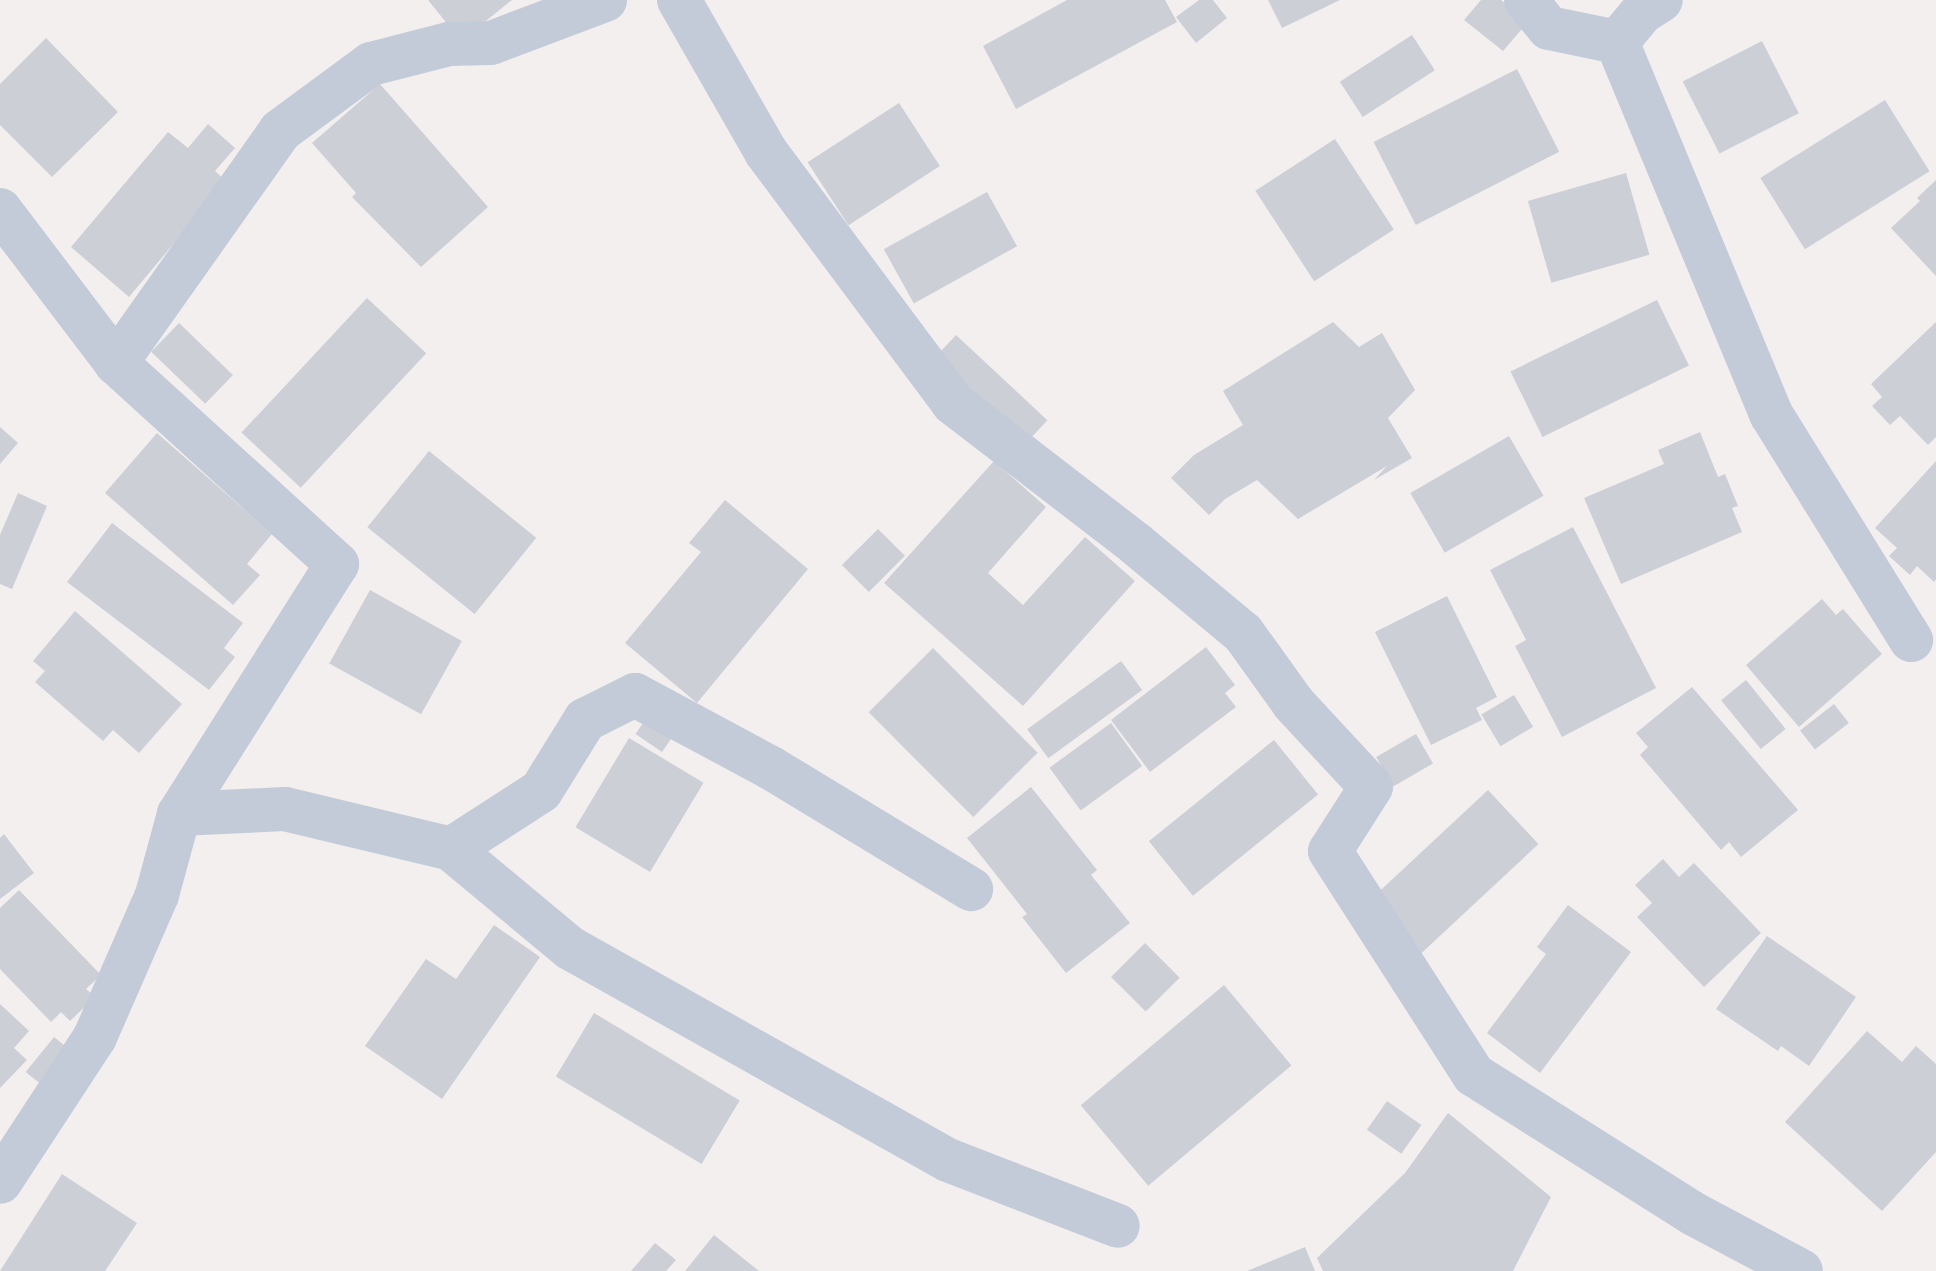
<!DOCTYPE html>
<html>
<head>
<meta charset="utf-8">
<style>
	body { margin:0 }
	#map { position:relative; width:1936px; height:1271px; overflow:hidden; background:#f2efee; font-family:"Space Grotesk",sans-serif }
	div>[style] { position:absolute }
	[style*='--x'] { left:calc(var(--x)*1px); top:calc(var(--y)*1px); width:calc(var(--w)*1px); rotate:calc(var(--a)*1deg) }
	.building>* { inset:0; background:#cdcfd7; transform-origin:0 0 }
	.minor>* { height:44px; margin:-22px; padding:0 22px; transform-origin:22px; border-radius:22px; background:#c4cbd8 }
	span { translate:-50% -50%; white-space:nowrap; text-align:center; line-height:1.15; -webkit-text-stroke:7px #fff; paint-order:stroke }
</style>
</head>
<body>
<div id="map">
	<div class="building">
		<i style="clip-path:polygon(428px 0,512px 0,461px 41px)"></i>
		<i style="clip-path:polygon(1067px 0,1165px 0,1177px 22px,1016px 109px,983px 46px)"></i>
		<i style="clip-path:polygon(1199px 0,1213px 0,1227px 18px,1196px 43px,1176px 17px)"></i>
		<i style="clip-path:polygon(1268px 0,1340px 0,1282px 28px)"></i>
		<i style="clip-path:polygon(1481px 0,1501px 0,1528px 22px,1503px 51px,1464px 20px)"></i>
		<i style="left:1412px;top:35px;width:42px;height:86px;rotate:57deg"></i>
		<i style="clip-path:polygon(46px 38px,118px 112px,52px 177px,0 125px,0 84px)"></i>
		<i style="left:1762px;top:41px;width:81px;height:89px;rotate:63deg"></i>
		<i style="left:1517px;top:69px;width:93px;height:161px;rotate:63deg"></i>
		<i style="clip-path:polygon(380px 84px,488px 207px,421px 267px,352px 197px,356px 193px,312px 143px)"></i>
		<i style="left:1885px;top:100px;width:84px;height:147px;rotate:58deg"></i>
		<i style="left:899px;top:103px;width:75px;height:109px;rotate:57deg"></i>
		<i style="clip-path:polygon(208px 124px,235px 148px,215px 171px,226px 181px,129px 297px,71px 247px,168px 132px,188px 148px)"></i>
		<i style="left:1335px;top:139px;width:108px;height:95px;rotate:57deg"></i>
		<i style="left:1626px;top:173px;width:85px;height:102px;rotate:74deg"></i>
		<i style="clip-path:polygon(1936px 180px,1936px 276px,1891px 228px,1920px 201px,1917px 198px)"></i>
		<i style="left:987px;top:192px;width:62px;height:118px;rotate:61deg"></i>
		<i style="left:367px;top:298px;width:81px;height:184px;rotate:43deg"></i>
		<i style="left:1657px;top:300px;width:73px;height:163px;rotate:64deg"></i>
		<i style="clip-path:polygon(1333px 322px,1359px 347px,1382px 333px,1415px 390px,1388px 418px,1412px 458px,1374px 480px,1387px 466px,1298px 519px,1257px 480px,1225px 499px,1209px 515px,1171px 478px,1194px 455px,1243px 425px,1223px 391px)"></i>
		<i style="clip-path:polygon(1936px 322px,1936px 437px,1928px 445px,1900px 416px,1890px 425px,1872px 406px,1882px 397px,1871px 384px)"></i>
		<i style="left:179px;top:323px;width:75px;height:40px;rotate:44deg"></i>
		<i style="left:956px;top:335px;width:125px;height:35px;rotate:43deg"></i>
		<i style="clip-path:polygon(0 427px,18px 443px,0 464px)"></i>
		<i style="clip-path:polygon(1700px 432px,1718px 477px,1725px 474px,1738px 506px,1732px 508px,1742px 532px,1621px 584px,1584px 498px,1664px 464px,1658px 450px)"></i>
		<i style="clip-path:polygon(157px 433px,272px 534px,247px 564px,260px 575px,233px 605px,105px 493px)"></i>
		<i style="left:1509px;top:436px;width:69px;height:114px;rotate:60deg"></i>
		<i style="left:429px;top:451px;width:138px;height:98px;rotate:39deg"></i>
		<i style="clip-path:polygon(994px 461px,1046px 507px,988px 573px,1023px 605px,1085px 537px,1135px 581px,1023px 706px,884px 583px)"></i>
		<i style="clip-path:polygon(1936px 461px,1936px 579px,1934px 582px,1917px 566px,1910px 575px,1889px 556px,1897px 548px,1875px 528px)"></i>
		<i style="clip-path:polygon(18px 493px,47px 506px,12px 589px,0 584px,0 535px)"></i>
		<i style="clip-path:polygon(725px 500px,808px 569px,697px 703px,625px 643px,701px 552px,689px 543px)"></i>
		<i style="clip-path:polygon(112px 523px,243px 623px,224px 648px,235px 657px,209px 690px,67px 582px)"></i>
		<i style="clip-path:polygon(1573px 527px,1656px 688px,1562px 737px,1515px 646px,1526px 640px,1490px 570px)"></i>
		<i style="left:878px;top:529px;width:38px;height:51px;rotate:45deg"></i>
		<i style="left:370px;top:590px;width:105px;height:84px;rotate:29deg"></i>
		<i style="clip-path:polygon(1447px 596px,1497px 697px,1476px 708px,1482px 720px,1431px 745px,1375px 632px)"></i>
		<i style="clip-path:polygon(1822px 599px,1836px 615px,1843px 609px,1882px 654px,1799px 727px,1746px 665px)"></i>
		<i style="clip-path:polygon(75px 611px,182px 704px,139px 753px,113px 730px,103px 741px,35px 682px,45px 671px,33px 661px)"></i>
		<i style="clip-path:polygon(1206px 647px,1235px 685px,1225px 693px,1236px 707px,1150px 772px,1111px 720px)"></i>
		<i style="left:933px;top:648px;width:148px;height:91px;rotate:45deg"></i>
		<i style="left:1121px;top:661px;width:36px;height:116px;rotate:54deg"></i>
		<i style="left:1746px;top:680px;width:63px;height:32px;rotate:51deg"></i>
		<i style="clip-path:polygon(1692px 687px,1798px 810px,1741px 857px,1729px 842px,1721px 850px,1640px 755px,1648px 747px,1636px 733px)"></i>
		<i style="left:1514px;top:695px;width:37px;height:38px;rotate:59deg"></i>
		<i style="left:1834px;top:704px;width:24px;height:43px;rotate:52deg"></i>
		<i style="left:645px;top:720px;width:32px;height:17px;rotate:34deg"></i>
		<i style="left:1111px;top:723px;width:53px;height:76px;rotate:54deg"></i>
		<i style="left:1416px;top:734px;width:34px;height:46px;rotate:60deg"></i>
		<i style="left:629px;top:738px;width:87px;height:104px;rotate:31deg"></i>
		<i style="left:1274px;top:740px;width:70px;height:161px;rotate:51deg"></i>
		<i style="clip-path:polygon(1031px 787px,1097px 870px,1091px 875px,1130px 923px,1066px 973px,1022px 917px,1027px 914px,967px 838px)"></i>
		<i style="left:1488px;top:790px;width:74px;height:166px;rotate:47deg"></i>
		<i style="clip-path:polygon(4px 834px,34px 873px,0 899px,0 838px)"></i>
		<i style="clip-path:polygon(1663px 859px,1679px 877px,1694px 863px,1761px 933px,1704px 987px,1637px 917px,1652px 903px,1635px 885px)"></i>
		<i style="clip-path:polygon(19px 890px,101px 975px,86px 989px,95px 997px,70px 1021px,61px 1012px,51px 1022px,0 969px,0 908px)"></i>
		<i style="clip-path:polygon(1568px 905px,1631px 952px,1540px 1073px,1487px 1033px,1546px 954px,1537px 947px)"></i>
		<i style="clip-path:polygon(494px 925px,540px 957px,442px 1099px,365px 1046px,426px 959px,456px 979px)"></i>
		<i style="clip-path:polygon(1767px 936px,1856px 997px,1809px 1066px,1781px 1046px,1778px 1051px,1716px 1009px)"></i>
		<i style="left:1145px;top:943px;width:49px;height:48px;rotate:45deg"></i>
		<i style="left:1224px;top:985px;width:105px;height:187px;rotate:50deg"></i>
		<i style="clip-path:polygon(0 1004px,29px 1031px,14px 1048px,27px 1060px,0 1088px)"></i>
		<i style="left:594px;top:1013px;width:170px;height:74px;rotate:31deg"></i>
		<i style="clip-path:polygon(1867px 1031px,1902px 1062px,1916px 1046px,1936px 1064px,1936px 1152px,1882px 1211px,1785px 1122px)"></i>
		<i style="left:54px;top:1037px;width:28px;height:45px;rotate:39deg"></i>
		<i style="left:1387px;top:1101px;width:42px;height:35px;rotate:35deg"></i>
		<i style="clip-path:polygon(1448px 1113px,1551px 1197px,1513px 1271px,1323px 1271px,1317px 1258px,1405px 1173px)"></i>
		<i style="clip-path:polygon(62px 1174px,137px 1223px,105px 1271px,0 1271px)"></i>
		<i style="clip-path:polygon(714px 1235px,759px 1271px,685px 1271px)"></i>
		<i style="clip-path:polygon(655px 1243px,676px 1260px,666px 1271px,631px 1271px)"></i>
		<i style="clip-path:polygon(1305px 1247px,1315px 1271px,1247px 1271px)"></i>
	</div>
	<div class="minor">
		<i style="--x:679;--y:0;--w:175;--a:60.2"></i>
		<i style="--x:766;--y:152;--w:313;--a:53.3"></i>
		<i style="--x:953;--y:403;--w:231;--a:37.6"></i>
		<i style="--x:1136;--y:544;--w:139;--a:39.8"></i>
		<i style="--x:1243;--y:633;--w:87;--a:54.3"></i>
		<i style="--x:1294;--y:704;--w:113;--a:47.1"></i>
		<i style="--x:1371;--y:787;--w:76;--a:122.6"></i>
		<i style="--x:1330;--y:851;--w:266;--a:57.3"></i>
		<i style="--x:1474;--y:1075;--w:260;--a:32.3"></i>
		<i style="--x:1694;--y:1214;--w:121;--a:28"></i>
		<i style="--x:1526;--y:0;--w:36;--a:51"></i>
		<i style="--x:1549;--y:28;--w:69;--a:11.6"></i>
		<i style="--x:1617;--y:42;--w:39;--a:-50"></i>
		<i style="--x:1642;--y:12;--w:22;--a:-32"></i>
		<i style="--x:1617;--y:42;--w:403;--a:67.5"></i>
		<i style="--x:1771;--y:414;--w:266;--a:58.2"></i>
		<i style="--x:0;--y:210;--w:192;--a:52.8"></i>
		<i style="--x:116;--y:363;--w:299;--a:42.3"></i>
		<i style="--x:337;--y:564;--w:296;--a:122.3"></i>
		<i style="--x:179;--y:814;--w:84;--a:105.2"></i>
		<i style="--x:157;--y:895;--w:155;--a:113.6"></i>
		<i style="--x:95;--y:1037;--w:173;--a:123.2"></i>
		<i style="--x:116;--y:363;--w:284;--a:-54.7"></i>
		<i style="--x:280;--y:131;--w:113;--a:-36.4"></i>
		<i style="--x:371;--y:64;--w:81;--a:-14.4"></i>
		<i style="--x:449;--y:44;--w:42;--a:-1.4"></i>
		<i style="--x:491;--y:43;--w:122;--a:-20.7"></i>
		<i style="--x:179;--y:814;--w:106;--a:-2.7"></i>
		<i style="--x:285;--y:809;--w:171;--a:13.5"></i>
		<i style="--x:451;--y:849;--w:107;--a:-32.8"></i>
		<i style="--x:541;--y:791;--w:84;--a:-58.2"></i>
		<i style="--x:585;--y:720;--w:56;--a:-26.6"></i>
		<i style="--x:635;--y:695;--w:154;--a:28.2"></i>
		<i style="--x:771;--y:768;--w:234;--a:31.2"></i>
		<i style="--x:451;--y:849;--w:155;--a:39.8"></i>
		<i style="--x:570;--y:948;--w:433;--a:29.3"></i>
		<i style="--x:948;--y:1160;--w:182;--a:21.2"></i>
	</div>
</div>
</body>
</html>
